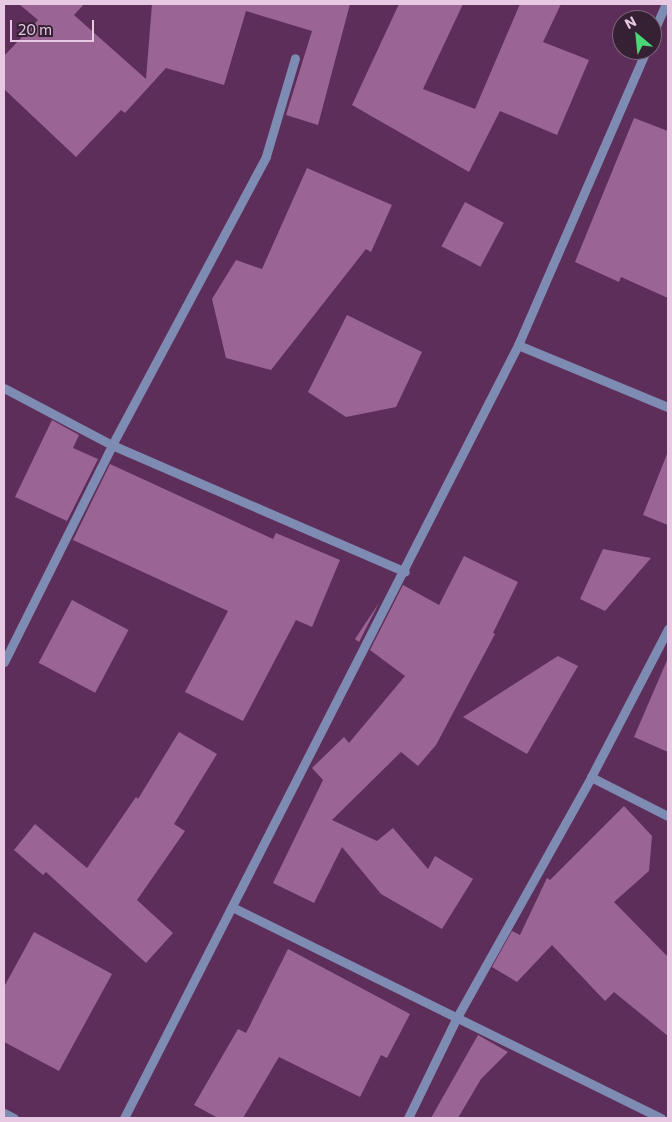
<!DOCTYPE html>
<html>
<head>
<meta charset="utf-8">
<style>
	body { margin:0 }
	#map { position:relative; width:672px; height:1122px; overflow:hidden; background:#5e2e5a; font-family:Commissioner,sans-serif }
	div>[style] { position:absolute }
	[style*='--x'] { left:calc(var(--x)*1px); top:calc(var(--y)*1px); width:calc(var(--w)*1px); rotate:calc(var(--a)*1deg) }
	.building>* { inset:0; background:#9a6594; transform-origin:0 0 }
	.minor>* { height:9px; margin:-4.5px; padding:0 4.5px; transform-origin:4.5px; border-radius:4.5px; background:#7e8bb2 }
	span { translate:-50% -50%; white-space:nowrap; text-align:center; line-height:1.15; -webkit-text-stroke:5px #362134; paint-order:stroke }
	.frame { position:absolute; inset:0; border:5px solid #e7c9e3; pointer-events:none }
	.north { position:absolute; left:612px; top:10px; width:50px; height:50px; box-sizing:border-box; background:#362134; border:1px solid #7d647a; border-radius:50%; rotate:332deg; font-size:14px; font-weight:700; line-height:20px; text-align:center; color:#e7c9e3 }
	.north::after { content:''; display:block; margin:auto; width:18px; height:22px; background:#4ad777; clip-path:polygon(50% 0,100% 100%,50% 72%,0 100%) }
	.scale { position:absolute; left:10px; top:20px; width:84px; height:22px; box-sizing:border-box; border:2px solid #e7c9e3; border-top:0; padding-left:6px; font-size:15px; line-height:18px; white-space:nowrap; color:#e7c9e3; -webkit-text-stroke:4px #362134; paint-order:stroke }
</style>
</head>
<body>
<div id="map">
	<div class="building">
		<i style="clip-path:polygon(19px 4px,84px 4px,74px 15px,146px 79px,152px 4px,350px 4px,318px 125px,286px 115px,312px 31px,246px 11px,224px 85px,166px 68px,125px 113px,121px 110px,76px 157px,4px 89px,4px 56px,38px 20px)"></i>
		<i style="clip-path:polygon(399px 4px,463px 4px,423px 89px,475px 109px,520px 4px,561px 4px,543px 42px,589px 60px,557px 135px,500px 111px,469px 172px,352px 105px)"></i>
		<i style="clip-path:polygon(634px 118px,668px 131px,668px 298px,621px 277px,619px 282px,575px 262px)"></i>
		<i style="clip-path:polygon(307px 168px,392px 205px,371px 252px,366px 249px,271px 370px,226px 358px,212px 299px,236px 260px,262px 269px)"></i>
		<i style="left:465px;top:202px;width:44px;height:50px;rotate:28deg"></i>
		<i style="clip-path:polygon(347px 315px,422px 352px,396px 407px,346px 417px,308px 392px)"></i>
		<i style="clip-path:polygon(52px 420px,79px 435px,73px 448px,98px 459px,67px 521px,15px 497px)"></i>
		<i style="clip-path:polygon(667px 454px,668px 454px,668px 525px,643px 515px)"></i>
		<i style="clip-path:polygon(110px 464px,273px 539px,276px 533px,340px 560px,312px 627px,296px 620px,243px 721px,185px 692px,228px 611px,73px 540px)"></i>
		<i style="clip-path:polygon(603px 549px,651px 558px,605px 611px,580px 599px)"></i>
		<i style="clip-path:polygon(464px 556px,518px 582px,493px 633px,495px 634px,436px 745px,418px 766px,401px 752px,332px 820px,377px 841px,393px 828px,428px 869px,435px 856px,473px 879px,442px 929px,381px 894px,342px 847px,314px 903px,273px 883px,323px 780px,312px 768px,344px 737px,349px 743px,405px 676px,370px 650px,403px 585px,439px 605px)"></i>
		<i style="left:72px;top:600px;width:64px;height:71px;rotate:28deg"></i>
		<i style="clip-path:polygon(379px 603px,359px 642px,355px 639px)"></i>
		<i style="clip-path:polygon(558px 656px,578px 666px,527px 754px,463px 717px)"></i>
		<i style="clip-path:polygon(668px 658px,668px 752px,634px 737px)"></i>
		<i style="clip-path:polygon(179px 732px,217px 754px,174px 824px,185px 831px,137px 900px,173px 933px,146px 963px,46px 872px,43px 875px,14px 850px,35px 824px,87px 868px,136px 797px,138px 799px)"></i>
		<i style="clip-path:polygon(624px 806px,652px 836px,649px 871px,614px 902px,668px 957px,668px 1036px,614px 992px,605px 1001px,552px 945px,517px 982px,492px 967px,512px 931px,520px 935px,547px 878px,550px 880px)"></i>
		<i style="clip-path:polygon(34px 932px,112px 974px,59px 1071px,4px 1042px,4px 987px)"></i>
		<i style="clip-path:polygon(288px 949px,410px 1014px,387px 1058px,381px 1055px,360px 1097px,279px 1057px,243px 1118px,218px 1118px,194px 1105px,238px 1029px,246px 1033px)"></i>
		<i style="clip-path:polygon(478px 1035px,508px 1052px,481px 1079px,458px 1118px,431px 1118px)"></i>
	</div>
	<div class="minor">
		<i style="--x:652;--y:35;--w:34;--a:-66"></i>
		<i style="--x:518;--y:345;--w:162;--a:22.5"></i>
		<i style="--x:4;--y:388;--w:122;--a:27.8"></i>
		<i style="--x:112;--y:445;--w:319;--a:23.4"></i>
		<i style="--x:4;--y:662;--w:242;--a:-63.5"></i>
		<i style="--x:112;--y:445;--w:327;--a:-61.9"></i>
		<i style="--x:266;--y:156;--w:102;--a:-73.5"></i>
		<i style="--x:591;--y:777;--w:86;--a:26.9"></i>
		<i style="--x:232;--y:907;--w:478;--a:26.2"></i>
		<i style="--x:4;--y:1113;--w:11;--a:27"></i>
		<i style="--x:124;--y:1118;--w:868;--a:-62.99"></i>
		<i style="--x:518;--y:345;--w:322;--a:-66.5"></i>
		<i style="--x:408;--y:1118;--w:110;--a:-64.1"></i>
		<i style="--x:456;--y:1019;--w:277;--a:-60.8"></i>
		<i style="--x:591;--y:777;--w:167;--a:-62.5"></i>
	</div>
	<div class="frame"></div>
	<div class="north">N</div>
	<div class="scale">20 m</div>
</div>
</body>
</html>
